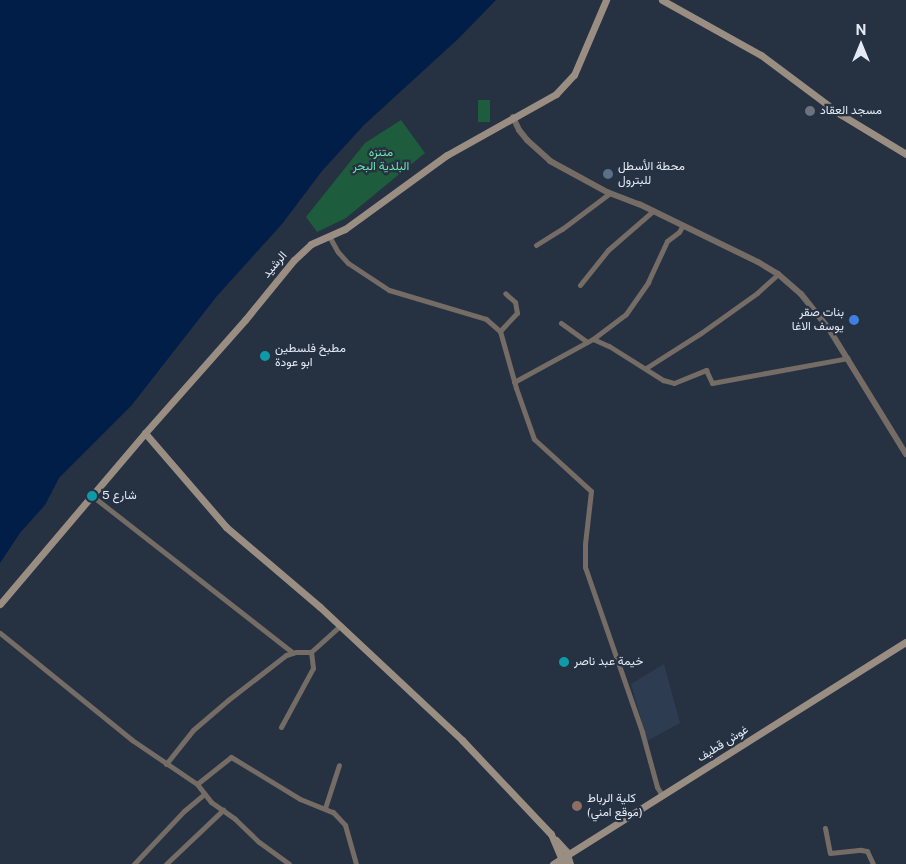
<!DOCTYPE html>
<html>
<head>
<meta charset="utf-8">
<style>
	body { margin:0 }
	#map { position:relative; width:906px; height:864px; overflow:hidden; background:#263142; font-family:"Public Sans",Vazirmatn,sans-serif }
	div>[style] { position:absolute }
	[style*='--x'] { left:calc(var(--x)*1px); top:calc(var(--y)*1px); width:calc(var(--w)*1px); rotate:calc(var(--a)*1deg) }
	.built>* { inset:0; background:#2e3c51 }
	.green>* { inset:0; background:#1d5c3c; transform-origin:0 0 }
	.water>* { inset:0; background:#011e49 }
	.minor>* { height:5px; margin:-2.5px; padding:0 2.5px; transform-origin:2.5px; border-radius:2.5px; background:#746c65 }
	.tertiary>* { height:6px; margin:-3px; padding:0 3px; transform-origin:3px; border-radius:3px; background:#746c65 }
	.secondary>* { height:7px; margin:-3.5px; padding:0 3.5px; transform-origin:3.5px; border-radius:3.5px; background:#9a8e82 }
	.dots>* { width:14px; height:14px; translate:-50% -50%; box-sizing:border-box; border:2px solid #263142; border-radius:50% }
	span { translate:-50% -50%; white-space:nowrap; text-align:center; line-height:1.15; -webkit-text-stroke:4.5px #263142; paint-order:stroke }
	.poi-label { font-size:12px; color:#e4ebf6 }
	.left { translate:0 -50%; text-align:left }
	.right { translate:-100% -50%; text-align:right }
	.park-label { font-size:12px; color:#6ee5a5 }
	.street-label { font-size:12px; color:#e4ebf6 }
	.north { position:absolute; left:836px; top:20px; width:50px; height:50px; -webkit-text-stroke:4px #263142; paint-order:stroke; rotate:0deg; font-size:14px; font-weight:700; line-height:20px; text-align:center; color:#e4ebf6 }
	.north::after { content:''; display:block; margin:auto; width:18px; height:22px; background:#e4ebf6; clip-path:polygon(50% 0,100% 100%,50% 72%,0 100%) }
</style>
</head>
<body>
<div id="map">
	<div class="built">
		<i style="clip-path:polygon(664px 664px,680px 723px,647px 741px,631px 684px)"></i>
	</div>
	<div class="green">
		<i style="left:478px;top:100px;width:12px;height:22px"></i>
		<i style="clip-path:polygon(401px 120px,425px 153px,346px 218px,317px 232px,306px 217px,365px 143px)"></i>
	</div>
	<div class="water">
		<i style="clip-path:polygon(0 0,496px 0,458px 39px,364px 125px,322px 171px,282px 224px,217px 296px,131px 406px,59px 478px,45px 505px,20px 533px,0 563px)"></i>
	</div>
	<div class="minor">
		<i style="--x:329;--y:236;--w:18;--a:61"></i>
		<i style="--x:338;--y:252;--w:15;--a:48"></i>
		<i style="--x:348;--y:263;--w:49;--a:33.4"></i>
		<i style="--x:389;--y:290;--w:101;--a:16.6"></i>
		<i style="--x:486;--y:319;--w:18;--a:41"></i>
		<i style="--x:500;--y:331;--w:59;--a:74.3"></i>
		<i style="--x:516;--y:388;--w:54;--a:70.6"></i>
		<i style="--x:534;--y:439;--w:77;--a:42.4"></i>
		<i style="--x:591;--y:491;--w:53;--a:96.5"></i>
		<i style="--x:585;--y:544;--w:23;--a:90"></i>
		<i style="--x:585;--y:567;--w:175;--a:70.9"></i>
		<i style="--x:642;--y:732;--w:57;--a:74.7"></i>
		<i style="--x:657;--y:787;--w:9;--a:58"></i>
		<i style="--x:536;--y:245;--w:31;--a:-32"></i>
		<i style="--x:562;--y:229;--w:60;--a:-36.9"></i>
		<i style="--x:580;--y:285;--w:45;--a:-51.3"></i>
		<i style="--x:608;--y:250;--w:60;--a:-40.9"></i>
		<i style="--x:561;--y:323;--w:32;--a:36"></i>
		<i style="--x:500;--y:331;--w:25;--a:-47"></i>
		<i style="--x:517;--y:313;--w:11;--a:-100"></i>
		<i style="--x:515;--y:302;--w:13;--a:-138"></i>
		<i style="--x:593;--y:339;--w:17;--a:24"></i>
		<i style="--x:609;--y:346;--w:64;--a:32.2"></i>
		<i style="--x:663;--y:380;--w:11;--a:15"></i>
		<i style="--x:674;--y:383;--w:35;--a:-22"></i>
		<i style="--x:706;--y:370;--w:14;--a:65"></i>
		<i style="--x:712;--y:383;--w:138;--a:-10.4"></i>
		<i style="--x:646;--y:368;--w:65;--a:-32.5"></i>
		<i style="--x:701;--y:333;--w:69;--a:-35.5"></i>
		<i style="--x:757;--y:293;--w:28;--a:-42"></i>
		<i style="--x:514;--y:382;--w:90;--a:-28.6"></i>
		<i style="--x:593;--y:339;--w:41;--a:-37.1"></i>
		<i style="--x:626;--y:314;--w:39;--a:-55"></i>
		<i style="--x:648;--y:282;--w:45;--a:-65.1"></i>
		<i style="--x:667;--y:241;--w:15;--a:-37"></i>
		<i style="--x:679;--y:232;--w:8;--a:-60"></i>
		<i style="--x:91;--y:495;--w:255;--a:38"></i>
		<i style="--x:0;--y:633;--w:170;--a:39"></i>
		<i style="--x:132;--y:740;--w:78;--a:34.1"></i>
		<i style="--x:197;--y:784;--w:43;--a:-38.5"></i>
		<i style="--x:231;--y:757;--w:81;--a:31.3"></i>
		<i style="--x:300;--y:799;--w:35;--a:22"></i>
		<i style="--x:333;--y:812;--w:18;--a:47"></i>
		<i style="--x:345;--y:825;--w:41;--a:74.2"></i>
		<i style="--x:281;--y:727;--w:67;--a:-61.5"></i>
		<i style="--x:313;--y:668;--w:16;--a:-97"></i>
		<i style="--x:166;--y:764;--w:43;--a:-51.5"></i>
		<i style="--x:193;--y:730;--w:46;--a:-40.6"></i>
		<i style="--x:228;--y:700;--w:73;--a:-37.8"></i>
		<i style="--x:286;--y:655;--w:10;--a:-17"></i>
		<i style="--x:296;--y:652;--w:15;--a:0"></i>
		<i style="--x:311;--y:652;--w:39;--a:-42"></i>
		<i style="--x:197;--y:784;--w:23;--a:52"></i>
		<i style="--x:211;--y:802;--w:29;--a:35"></i>
		<i style="--x:235;--y:819;--w:33;--a:44"></i>
		<i style="--x:259;--y:842;--w:37;--a:36"></i>
		<i style="--x:325;--y:808;--w:45;--a:-72"></i>
		<i style="--x:825;--y:828;--w:25;--a:79"></i>
		<i style="--x:830;--y:853;--w:31;--a:-6"></i>
		<i style="--x:861;--y:850;--w:6;--a:9"></i>
		<i style="--x:867;--y:851;--w:14;--a:65"></i>
		<i style="--x:134;--y:864;--w:73;--a:-46.7"></i>
		<i style="--x:184;--y:811;--w:25;--a:-40"></i>
		<i style="--x:166;--y:864;--w:79;--a:-43.5"></i>
	</div>
	<div class="tertiary">
		<i style="--x:513;--y:117;--w:14;--a:65"></i>
		<i style="--x:519;--y:130;--w:13;--a:51"></i>
		<i style="--x:527;--y:140;--w:31;--a:42"></i>
		<i style="--x:550;--y:161;--w:65;--a:28.5"></i>
		<i style="--x:607;--y:192;--w:34;--a:21"></i>
		<i style="--x:639;--y:204;--w:132;--a:26"></i>
		<i style="--x:758;--y:262;--w:23;--a:31"></i>
		<i style="--x:778;--y:274;--w:30;--a:41"></i>
		<i style="--x:801;--y:294;--w:45;--a:51.3"></i>
		<i style="--x:829;--y:329;--w:147;--a:58.4"></i>
	</div>
	<div class="secondary">
		<i style="--x:662;--y:0;--w:113;--a:29.1"></i>
		<i style="--x:761;--y:55;--w:99;--a:36.8"></i>
		<i style="--x:840;--y:114;--w:77;--a:31.2"></i>
		<i style="--x:145;--y:433;--w:124;--a:49.2"></i>
		<i style="--x:226;--y:527;--w:123;--a:40.4"></i>
		<i style="--x:320;--y:607;--w:195;--a:43.1"></i>
		<i style="--x:462;--y:740;--w:129;--a:46.6"></i>
		<i style="--x:551;--y:834;--w:33;--a:67"></i>
		<i style="--x:0;--y:604;--w:224;--a:-49.7"></i>
		<i style="--x:145;--y:433;--w:151;--a:-48.5"></i>
		<i style="--x:245;--y:320;--w:77;--a:-50.8"></i>
		<i style="--x:294;--y:260;--w:23;--a:-43"></i>
		<i style="--x:311;--y:244;--w:37;--a:-24"></i>
		<i style="--x:345;--y:229;--w:126;--a:-36"></i>
		<i style="--x:447;--y:155;--w:125;--a:-29.2"></i>
		<i style="--x:556;--y:94;--w:26;--a:-47"></i>
		<i style="--x:574;--y:75;--w:82;--a:-66.9"></i>
		<i style="--x:556;--y:840;--w:15;--a:48"></i>
		<i style="--x:566;--y:851;--w:14;--a:73"></i>
		<i style="--x:553;--y:864;--w:417;--a:-32.2"></i>
	</div>
	<div class="dots">
		<i style="left:810px;top:111px;background:#6b7280"></i>
		<i style="left:608px;top:174px;background:#5c6f8a"></i>
		<i style="left:854px;top:320px;background:#3f7fe0"></i>
		<i style="left:265px;top:356px;background:#0f9aa8"></i>
		<i style="left:92px;top:496px;background:#0f9aa8"></i>
		<i style="left:564px;top:662px;background:#0f9aa8"></i>
		<i style="left:577px;top:806px;background:#8d6e63"></i>
	</div>
	<div class="poi-label">
		<span class="left" style="left:820px;top:111px">مسجد العقاد</span>
		<span class="left" style="left:618px;top:174px">محطة الأسطل<br>للبترول</span>
		<span class="right" style="left:844px;top:320px">بنات صقر<br>يوسف الاغا</span>
		<span class="left" style="left:275px;top:356px">مطبخ فلسطين<br>ابو عودة</span>
		<span class="left" style="left:102px;top:496px">شارع 5</span>
		<span class="left" style="left:574px;top:662px">خيمة عبد ناصر</span>
		<span class="left" style="left:587px;top:806px">كلية الرباط<br>(موقع امني)</span>
	</div>
	<div class="park-label">
		<span style="left:381px;top:160px">متنزه<br>البلدية البحر</span>
	</div>
	<div class="street-label">
		<span style="left:275px;top:265px;rotate:-49deg">الرشيد</span>
		<span style="left:723px;top:744px;rotate:-32deg">غوش قطيف</span>
	</div>
	<div class="north">N</div>
</div>
</body>
</html>
